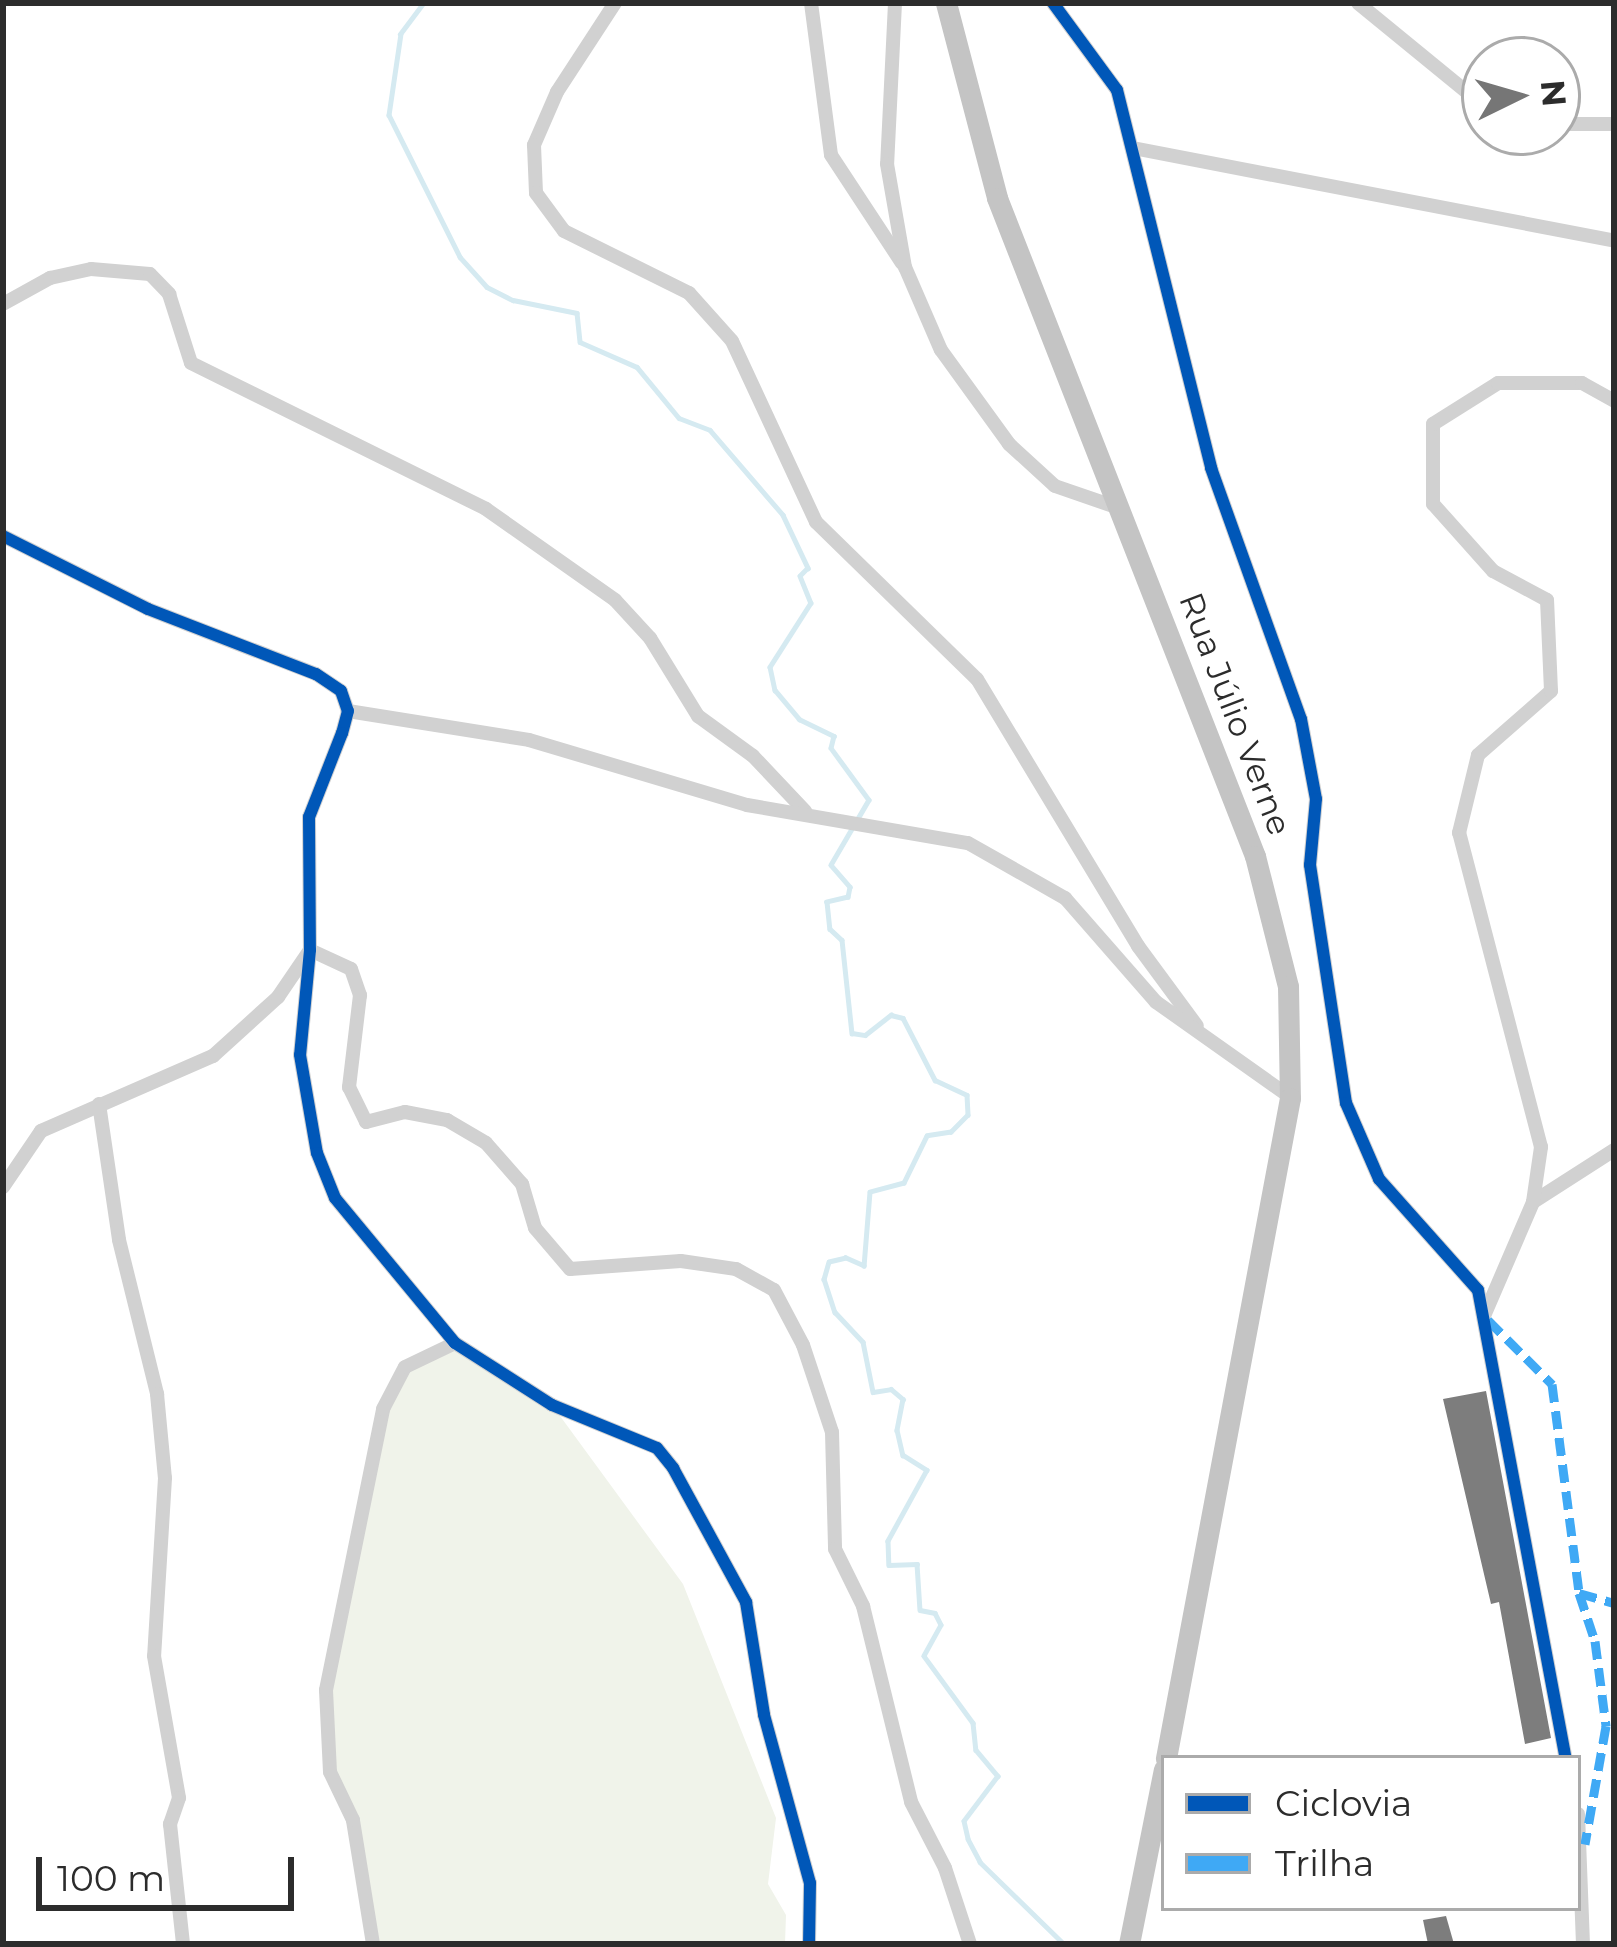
<!DOCTYPE html>
<html>
<head>
<meta charset="utf-8">
<style>
	body { margin:0 }
	#map { position:relative; width:1617px; height:1947px; overflow:hidden; background:#fff; font-family:Montserrat,sans-serif }
	div>[style] { position:absolute }
	[style*='--x'] { left:calc(var(--x)*1px); top:calc(var(--y)*1px); width:calc(var(--w)*1px); rotate:calc(var(--a)*1deg) }
	.green>* { inset:0; background:#f0f3ea }
	.stream>* { height:4.5px; margin:-2.25px; padding:0 2.25px; transform-origin:2.25px; border-radius:2.25px; background:#d5eaf1 }
	.building>* { inset:0; background:#7d7d7d }
	.street>* { height:14px; margin:-7px; padding:0 7px; transform-origin:7px; border-radius:7px; background:#d1d1d1 }
	.primary>* { height:21px; margin:-10.5px; padding:0 10.5px; transform-origin:10.5px; border-radius:10.5px; background:#c4c4c4 }
	.quiet>* { height:9px; margin-top:-4.5px; transform-origin:0; background:repeating-linear-gradient(90deg,#3fa9f5 0 18px,transparent 0 27px) }
	.cycleway>* { height:12px; margin:-6px; padding:0 6px; transform-origin:6px; border-radius:6px; background:#0057b8 }
	span { translate:-50% -50%; white-space:nowrap; text-align:center; line-height:1.15; -webkit-text-stroke:12px #fff; paint-order:stroke }
	.street-label { font-size:33px; color:#2c2c2c }
	.frame { position:absolute; inset:0; border:6px solid #2c2c2c; pointer-events:none }
	.legend { position:absolute; left:1161px; top:1755px; width:420px; height:156px; box-sizing:border-box; background:#fff; border:3px solid #ababab; margin:0; padding:15px 21px; list-style:none; font-size:36px; color:#2c2c2c }
	.legend li { display:flex; align-items:center; gap:24px; height:60px }
	.legend b { width:60px; border:3px solid #ababab }
	.north { position:absolute; left:1461px; top:36px; width:120px; height:120px; box-sizing:border-box; background:#fff; border:3px solid #ababab; border-radius:50%; rotate:85deg; font-size:33px; font-weight:700; line-height:48px; text-align:center; color:#2c2c2c }
	.north::after { content:''; display:block; margin:auto; width:42px; height:54px; background:#767676; clip-path:polygon(50% 0,100% 100%,50% 72%,0 100%) }
	.scale { position:absolute; left:36px; top:1857px; width:258px; height:54px; box-sizing:border-box; border:6px solid #2c2c2c; border-top:0; padding-left:15px; font-size:36px; line-height:42px; white-space:nowrap; color:#2c2c2c; -webkit-text-stroke:9px #fff; paint-order:stroke }
</style>
</head>
<body>
<div id="map">
	<div class="green">
		<i style="clip-path:polygon(455px 1343px,552px 1405px,683px 1584px,776px 1818px,768px 1884px,786px 1915px,785px 1944px,373px 1944px,353px 1820px,330px 1772px,326px 1690px,383px 1409px,405px 1367px)"></i>
	</div>
	<div class="stream">
		<i style="--x:424;--y:3;--w:39;--a:127"></i>
		<i style="--x:401;--y:34;--w:82;--a:98.4"></i>
		<i style="--x:389;--y:115;--w:159;--a:63.4"></i>
		<i style="--x:460;--y:257;--w:40;--a:48"></i>
		<i style="--x:487;--y:287;--w:29;--a:27"></i>
		<i style="--x:513;--y:300;--w:65;--a:11.5"></i>
		<i style="--x:577;--y:313;--w:29;--a:84"></i>
		<i style="--x:580;--y:342;--w:62;--a:23.7"></i>
		<i style="--x:637;--y:367;--w:66;--a:50.5"></i>
		<i style="--x:679;--y:418;--w:33;--a:21"></i>
		<i style="--x:710;--y:430;--w:112;--a:49.3"></i>
		<i style="--x:783;--y:515;--w:59;--a:64.7"></i>
		<i style="--x:808;--y:568;--w:11;--a:135"></i>
		<i style="--x:800;--y:576;--w:29;--a:68"></i>
		<i style="--x:811;--y:603;--w:76;--a:122.6"></i>
		<i style="--x:770;--y:667;--w:24;--a:78"></i>
		<i style="--x:775;--y:690;--w:38;--a:50"></i>
		<i style="--x:799;--y:719;--w:39;--a:26"></i>
		<i style="--x:834;--y:736;--w:12;--a:104"></i>
		<i style="--x:831;--y:748;--w:64;--a:53.8"></i>
		<i style="--x:869;--y:800;--w:75;--a:120.3"></i>
		<i style="--x:831;--y:865;--w:29;--a:49"></i>
		<i style="--x:850;--y:887;--w:10;--a:101"></i>
		<i style="--x:848;--y:897;--w:22;--a:167"></i>
		<i style="--x:827;--y:902;--w:27;--a:84"></i>
		<i style="--x:830;--y:929;--w:16;--a:43"></i>
		<i style="--x:842;--y:940;--w:94;--a:83.9"></i>
		<i style="--x:852;--y:1033;--w:13;--a:9"></i>
		<i style="--x:865;--y:1035;--w:33;--a:-38"></i>
		<i style="--x:891;--y:1015;--w:12;--a:14"></i>
		<i style="--x:903;--y:1018;--w:70;--a:62.7"></i>
		<i style="--x:935;--y:1080;--w:35;--a:25"></i>
		<i style="--x:967;--y:1095;--w:20;--a:87"></i>
		<i style="--x:968;--y:1115;--w:24;--a:135"></i>
		<i style="--x:951;--y:1132;--w:24;--a:171"></i>
		<i style="--x:927;--y:1136;--w:52;--a:116.1"></i>
		<i style="--x:904;--y:1183;--w:35;--a:165"></i>
		<i style="--x:870;--y:1192;--w:74;--a:94.6"></i>
		<i style="--x:864;--y:1266;--w:20;--a:-156"></i>
		<i style="--x:846;--y:1258;--w:17;--a:167"></i>
		<i style="--x:829;--y:1262;--w:18;--a:106"></i>
		<i style="--x:824;--y:1279;--w:35;--a:72"></i>
		<i style="--x:835;--y:1312;--w:41;--a:47"></i>
		<i style="--x:863;--y:1342;--w:51;--a:78.7"></i>
		<i style="--x:873;--y:1392;--w:18;--a:-9"></i>
		<i style="--x:891;--y:1389;--w:16;--a:40"></i>
		<i style="--x:903;--y:1399;--w:32;--a:101"></i>
		<i style="--x:897;--y:1430;--w:26;--a:77"></i>
		<i style="--x:903;--y:1455;--w:28;--a:32"></i>
		<i style="--x:927;--y:1470;--w:81;--a:118.8"></i>
		<i style="--x:888;--y:1541;--w:24;--a:88"></i>
		<i style="--x:889;--y:1565;--w:28;--a:-2"></i>
		<i style="--x:917;--y:1564;--w:46;--a:86.3"></i>
		<i style="--x:920;--y:1610;--w:15;--a:11"></i>
		<i style="--x:935;--y:1613;--w:13;--a:63"></i>
		<i style="--x:941;--y:1625;--w:35;--a:119"></i>
		<i style="--x:924;--y:1656;--w:83;--a:53.8"></i>
		<i style="--x:973;--y:1723;--w:27;--a:84"></i>
		<i style="--x:976;--y:1750;--w:34;--a:50"></i>
		<i style="--x:998;--y:1776;--w:56;--a:127.1"></i>
		<i style="--x:964;--y:1821;--w:18;--a:77"></i>
		<i style="--x:968;--y:1839;--w:26;--a:62"></i>
		<i style="--x:980;--y:1862;--w:117;--a:44.3"></i>
	</div>
	<div class="building">
		<i style="clip-path:polygon(1486px 1391px,1551px 1738px,1525px 1744px,1499px 1602px,1491px 1604px,1443px 1399px)"></i>
		<i style="clip-path:polygon(1446px 1916px,1454px 1944px,1428px 1944px,1423px 1920px)"></i>
	</div>
	<div class="street">
		<i style="--x:615;--y:3;--w:106;--a:123.1"></i>
		<i style="--x:557;--y:92;--w:58;--a:113.5"></i>
		<i style="--x:534;--y:145;--w:48;--a:87.6"></i>
		<i style="--x:536;--y:193;--w:47;--a:53.6"></i>
		<i style="--x:564;--y:231;--w:140;--a:26.4"></i>
		<i style="--x:689;--y:293;--w:64;--a:48.1"></i>
		<i style="--x:732;--y:341;--w:200;--a:65.1"></i>
		<i style="--x:816;--y:522;--w:225;--a:44.3"></i>
		<i style="--x:977;--y:679;--w:312;--a:58.9"></i>
		<i style="--x:1138;--y:946;--w:99;--a:53.6"></i>
		<i style="--x:811;--y:3;--w:153;--a:82.5"></i>
		<i style="--x:831;--y:155;--w:129;--a:56.7"></i>
		<i style="--x:895;--y:3;--w:161;--a:92.8"></i>
		<i style="--x:887;--y:164;--w:105;--a:80.1"></i>
		<i style="--x:905;--y:267;--w:90;--a:66.6"></i>
		<i style="--x:941;--y:350;--w:116;--a:54.1"></i>
		<i style="--x:1009;--y:444;--w:62;--a:42.4"></i>
		<i style="--x:1055;--y:486;--w:68;--a:19"></i>
		<i style="--x:1053;--y:3;--w:108;--a:53.7"></i>
		<i style="--x:1117;--y:90;--w:390;--a:76"></i>
		<i style="--x:1211;--y:468;--w:267;--a:70.3"></i>
		<i style="--x:1301;--y:719;--w:81;--a:79.4"></i>
		<i style="--x:1316;--y:799;--w:66;--a:95.2"></i>
		<i style="--x:1310;--y:865;--w:241;--a:81.4"></i>
		<i style="--x:1346;--y:1103;--w:83;--a:66.5"></i>
		<i style="--x:1379;--y:1179;--w:149;--a:48.3"></i>
		<i style="--x:1478;--y:1290;--w:476;--a:79.4"></i>
		<i style="--x:1358;--y:3;--w:164;--a:39.3"></i>
		<i style="--x:1557;--y:124;--w:57;--a:0"></i>
		<i style="--x:1133;--y:148;--w:490;--a:10.9"></i>
		<i style="--x:3;--y:304;--w:54;--a:-29"></i>
		<i style="--x:50;--y:278;--w:42;--a:-12.4"></i>
		<i style="--x:91;--y:269;--w:59;--a:4.8"></i>
		<i style="--x:150;--y:274;--w:28;--a:46"></i>
		<i style="--x:169;--y:294;--w:72;--a:72.3"></i>
		<i style="--x:191;--y:363;--w:329;--a:26.3"></i>
		<i style="--x:486;--y:509;--w:158;--a:35.2"></i>
		<i style="--x:615;--y:600;--w:52;--a:47.4"></i>
		<i style="--x:650;--y:638;--w:92;--a:58.4"></i>
		<i style="--x:698;--y:716;--w:68;--a:36"></i>
		<i style="--x:753;--y:756;--w:76;--a:46.6"></i>
		<i style="--x:3;--y:536;--w:162;--a:26.7"></i>
		<i style="--x:148;--y:609;--w:180;--a:21.2"></i>
		<i style="--x:316;--y:674;--w:30;--a:34"></i>
		<i style="--x:341;--y:691;--w:21;--a:71"></i>
		<i style="--x:348;--y:711;--w:23;--a:105"></i>
		<i style="--x:342;--y:733;--w:90;--a:111.4"></i>
		<i style="--x:309;--y:817;--w:133;--a:89.6"></i>
		<i style="--x:310;--y:950;--w:105;--a:95.4"></i>
		<i style="--x:300;--y:1055;--w:99;--a:80.2"></i>
		<i style="--x:317;--y:1153;--w:48;--a:68.2"></i>
		<i style="--x:335;--y:1198;--w:188;--a:50.4"></i>
		<i style="--x:455;--y:1343;--w:115;--a:32.6"></i>
		<i style="--x:552;--y:1405;--w:113;--a:22.3"></i>
		<i style="--x:657;--y:1448;--w:26;--a:51"></i>
		<i style="--x:673;--y:1468;--w:153;--a:61.4"></i>
		<i style="--x:746;--y:1602;--w:114;--a:80.9"></i>
		<i style="--x:764;--y:1715;--w:174;--a:74.7"></i>
		<i style="--x:810;--y:1883;--w:61;--a:90.9"></i>
		<i style="--x:348;--y:711;--w:183;--a:9.1"></i>
		<i style="--x:529;--y:740;--w:227;--a:16.6"></i>
		<i style="--x:747;--y:805;--w:224;--a:9.8"></i>
		<i style="--x:968;--y:843;--w:112;--a:29.6"></i>
		<i style="--x:1065;--y:898;--w:138;--a:48.8"></i>
		<i style="--x:1156;--y:1002;--w:164;--a:35.3"></i>
		<i style="--x:99;--y:1104;--w:137;--a:81.6"></i>
		<i style="--x:119;--y:1240;--w:159;--a:76.1"></i>
		<i style="--x:157;--y:1394;--w:84;--a:84.6"></i>
		<i style="--x:165;--y:1478;--w:178;--a:93.5"></i>
		<i style="--x:154;--y:1656;--w:144;--a:80"></i>
		<i style="--x:179;--y:1798;--w:28;--a:109"></i>
		<i style="--x:170;--y:1824;--w:121;--a:83.8"></i>
		<i style="--x:3;--y:1187;--w:68;--a:-55.8"></i>
		<i style="--x:41;--y:1131;--w:188;--a:-23.6"></i>
		<i style="--x:213;--y:1056;--w:88;--a:-42.2"></i>
		<i style="--x:278;--y:997;--w:57;--a:-55.8"></i>
		<i style="--x:310;--y:950;--w:45;--a:24.9"></i>
		<i style="--x:351;--y:969;--w:28;--a:71"></i>
		<i style="--x:360;--y:995;--w:93;--a:96.8"></i>
		<i style="--x:349;--y:1087;--w:39;--a:64"></i>
		<i style="--x:366;--y:1122;--w:40;--a:-14.4"></i>
		<i style="--x:405;--y:1112;--w:43;--a:10.8"></i>
		<i style="--x:447;--y:1120;--w:45;--a:30.5"></i>
		<i style="--x:486;--y:1143;--w:55;--a:48.7"></i>
		<i style="--x:522;--y:1184;--w:46;--a:73.5"></i>
		<i style="--x:535;--y:1228;--w:54;--a:49.5"></i>
		<i style="--x:570;--y:1269;--w:111;--a:-4.1"></i>
		<i style="--x:681;--y:1261;--w:56;--a:8.3"></i>
		<i style="--x:736;--y:1269;--w:43;--a:28.9"></i>
		<i style="--x:774;--y:1290;--w:62;--a:62.2"></i>
		<i style="--x:803;--y:1345;--w:92;--a:71.6"></i>
		<i style="--x:832;--y:1432;--w:117;--a:88.5"></i>
		<i style="--x:835;--y:1549;--w:64;--a:63.8"></i>
		<i style="--x:863;--y:1606;--w:202;--a:76.2"></i>
		<i style="--x:911;--y:1802;--w:74;--a:62.7"></i>
		<i style="--x:945;--y:1868;--w:80;--a:71.8"></i>
		<i style="--x:1533;--y:1202;--w:96;--a:-32.7"></i>
		<i style="--x:1484;--y:1316;--w:124;--a:-66.7"></i>
		<i style="--x:1533;--y:1202;--w:56;--a:-81.7"></i>
		<i style="--x:1541;--y:1147;--w:325;--a:-104.6"></i>
		<i style="--x:1459;--y:833;--w:80;--a:-76.3"></i>
		<i style="--x:1478;--y:755;--w:97;--a:-41.2"></i>
		<i style="--x:1551;--y:691;--w:91;--a:-92.5"></i>
		<i style="--x:1547;--y:600;--w:61;--a:-151.8"></i>
		<i style="--x:1493;--y:571;--w:90;--a:-131.8"></i>
		<i style="--x:1433;--y:504;--w:80;--a:-90"></i>
		<i style="--x:1433;--y:424;--w:77;--a:-32.2"></i>
		<i style="--x:1498;--y:383;--w:84;--a:0"></i>
		<i style="--x:1582;--y:383;--w:37;--a:29"></i>
		<i style="--x:1578;--y:1814;--w:130;--a:87.8"></i>
		<i style="--x:373;--y:1944;--w:126;--a:-99.2"></i>
		<i style="--x:353;--y:1820;--w:53;--a:-115.6"></i>
		<i style="--x:330;--y:1772;--w:82;--a:-92.8"></i>
		<i style="--x:326;--y:1690;--w:287;--a:-78.5"></i>
		<i style="--x:383;--y:1409;--w:47;--a:-62.4"></i>
		<i style="--x:405;--y:1367;--w:55;--a:-25.6"></i>
	</div>
	<div class="primary">
		<i style="--x:946;--y:3;--w:202;--a:75.3"></i>
		<i style="--x:997;--y:198;--w:707;--a:68.59"></i>
		<i style="--x:1255;--y:856;--w:134;--a:75.8"></i>
		<i style="--x:1288;--y:986;--w:112;--a:89"></i>
		<i style="--x:1290;--y:1098;--w:672;--a:100.64"></i>
		<i style="--x:1129;--y:1944;--w:178;--a:-78.7"></i>
	</div>
	<div class="quiet">
		<i style="--x:1488;--y:1320;--w:91;--a:45"></i>
		<i style="--x:1552;--y:1384;--w:211;--a:82.6"></i>
		<i style="--x:1579;--y:1593;--w:51;--a:71.6"></i>
		<i style="--x:1595;--y:1641;--w:86;--a:82.6"></i>
		<i style="--x:1606;--y:1726;--w:120;--a:100.1"></i>
		<i style="--x:1579;--y:1593;--w:36;--a:16"></i>
	</div>
	<div class="cycleway">
		<i style="--x:1053;--y:3;--w:108;--a:53.7"></i>
		<i style="--x:1117;--y:90;--w:390;--a:76"></i>
		<i style="--x:1211;--y:468;--w:267;--a:70.3"></i>
		<i style="--x:1301;--y:719;--w:81;--a:79.4"></i>
		<i style="--x:1316;--y:799;--w:66;--a:95.2"></i>
		<i style="--x:1310;--y:865;--w:241;--a:81.4"></i>
		<i style="--x:1346;--y:1103;--w:83;--a:66.5"></i>
		<i style="--x:1379;--y:1179;--w:149;--a:48.3"></i>
		<i style="--x:1478;--y:1290;--w:476;--a:79.4"></i>
		<i style="--x:3;--y:536;--w:162;--a:26.7"></i>
		<i style="--x:148;--y:609;--w:180;--a:21.2"></i>
		<i style="--x:316;--y:674;--w:30;--a:34"></i>
		<i style="--x:341;--y:691;--w:21;--a:71"></i>
		<i style="--x:348;--y:711;--w:23;--a:105"></i>
		<i style="--x:342;--y:733;--w:90;--a:111.4"></i>
		<i style="--x:309;--y:817;--w:133;--a:89.6"></i>
		<i style="--x:310;--y:950;--w:105;--a:95.4"></i>
		<i style="--x:300;--y:1055;--w:99;--a:80.2"></i>
		<i style="--x:317;--y:1153;--w:48;--a:68.2"></i>
		<i style="--x:335;--y:1198;--w:188;--a:50.4"></i>
		<i style="--x:455;--y:1343;--w:115;--a:32.6"></i>
		<i style="--x:552;--y:1405;--w:113;--a:22.3"></i>
		<i style="--x:657;--y:1448;--w:26;--a:51"></i>
		<i style="--x:673;--y:1468;--w:153;--a:61.4"></i>
		<i style="--x:746;--y:1602;--w:114;--a:80.9"></i>
		<i style="--x:764;--y:1715;--w:174;--a:74.7"></i>
		<i style="--x:810;--y:1883;--w:61;--a:90.9"></i>
	</div>
	<div class="street-label">
		<span style="left:1235px;top:714px;rotate:69deg">Rua Júlio Verne</span>
	</div>
	<div class="frame"></div>
	<ul class="legend">
	<li><b style="height:15px;background:#0057b8"></b>Ciclovia</li>
	<li><b style="height:15px;background:#3fa9f5"></b>Trilha</li>
	</ul>
	<div class="north">N</div>
	<div class="scale">100 m</div>
</div>
</body>
</html>
